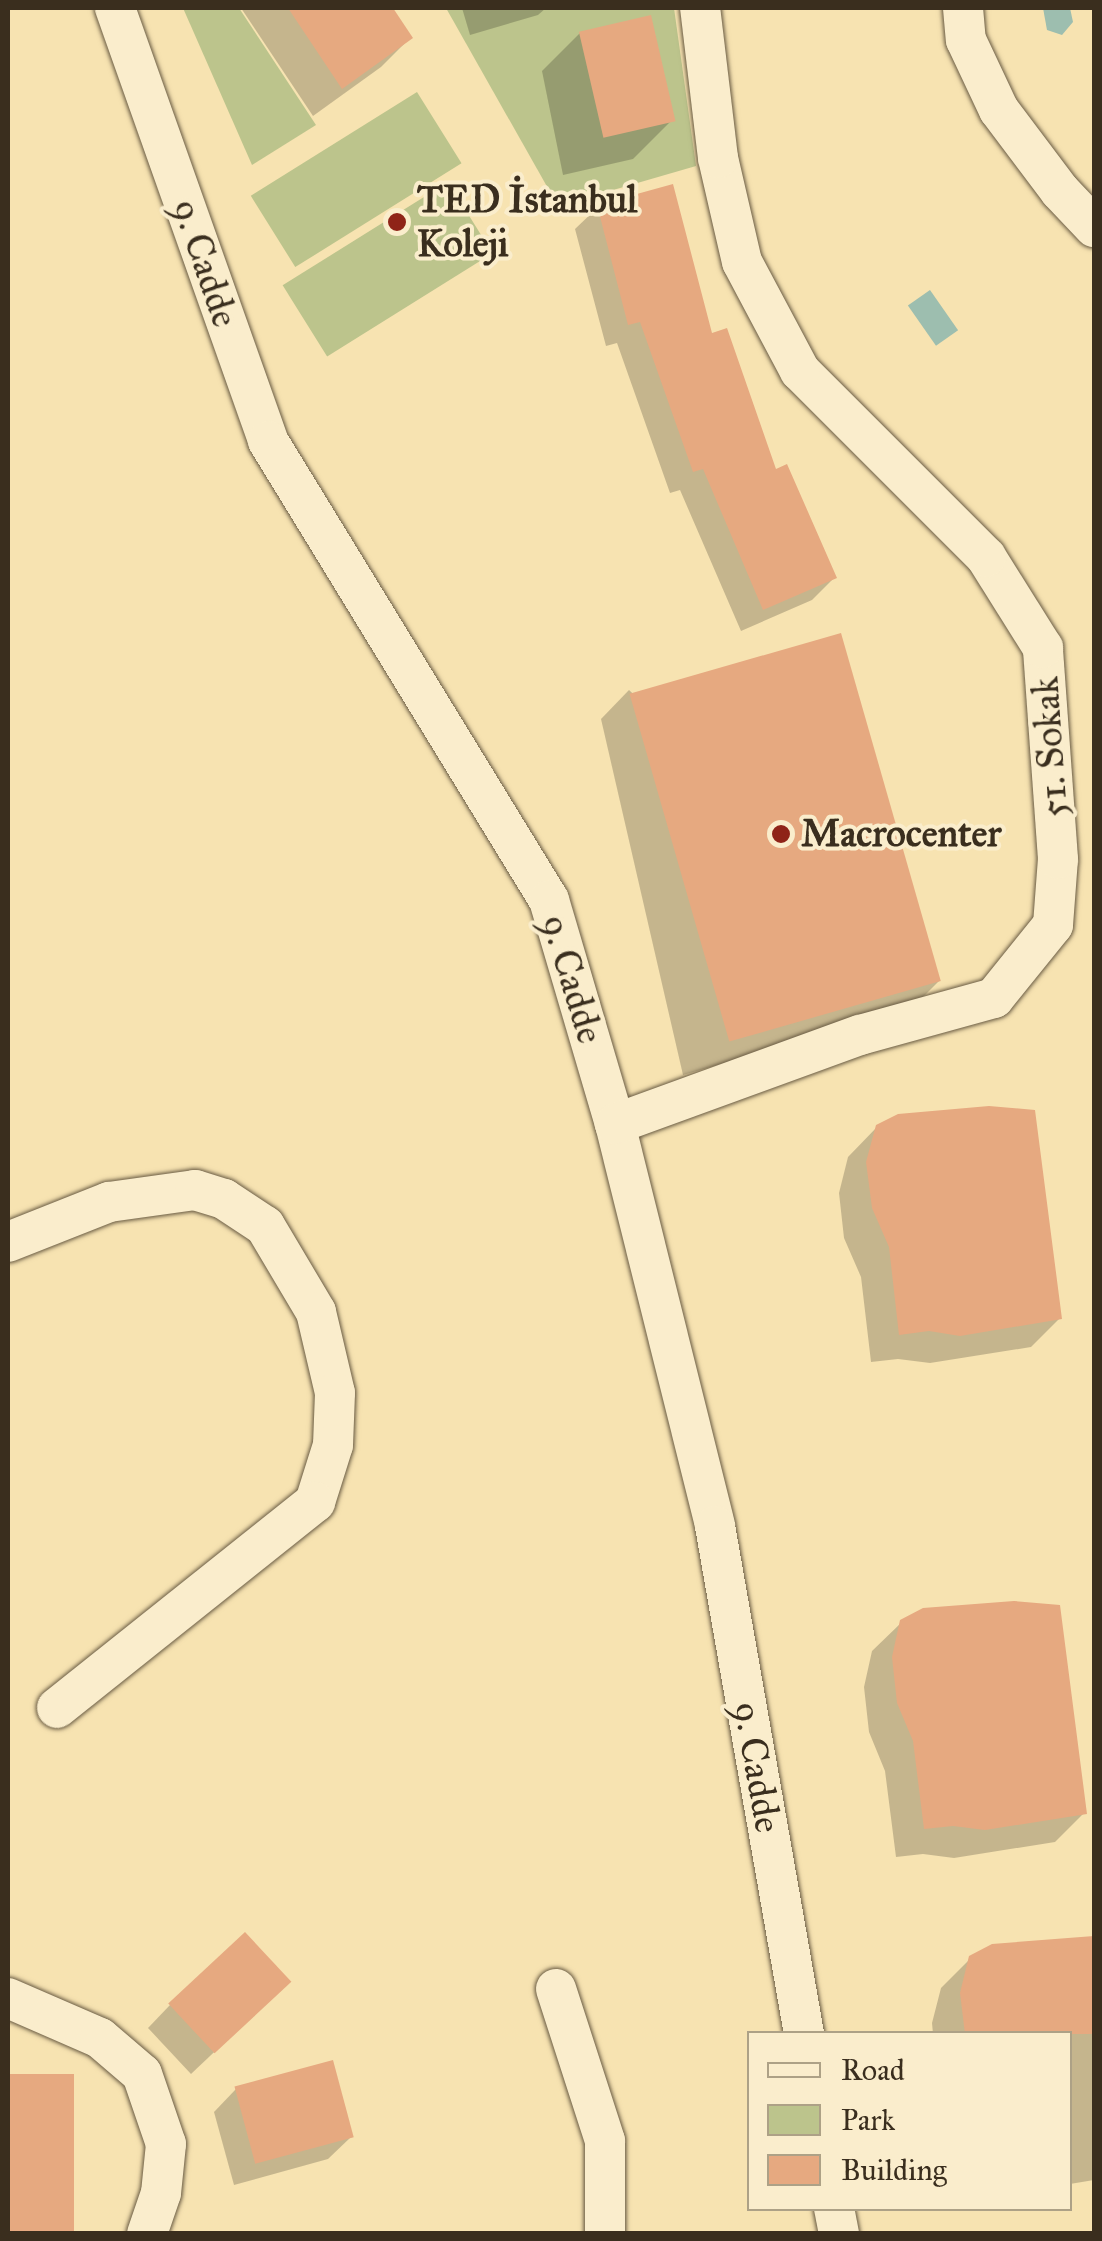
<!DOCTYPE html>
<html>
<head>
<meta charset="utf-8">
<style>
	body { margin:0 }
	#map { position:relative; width:1102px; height:2241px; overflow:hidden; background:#f7e3b1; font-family:"IM FELL Great Primer",serif }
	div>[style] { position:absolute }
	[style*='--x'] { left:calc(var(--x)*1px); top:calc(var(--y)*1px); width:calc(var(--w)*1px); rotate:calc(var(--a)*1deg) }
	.green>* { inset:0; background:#bcc48c; transform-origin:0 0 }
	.water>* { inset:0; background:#9dbeaf; transform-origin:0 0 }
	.shadow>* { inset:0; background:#0003; transform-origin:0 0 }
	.building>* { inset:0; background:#e6a980; transform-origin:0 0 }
	.roads { filter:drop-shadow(0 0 2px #695b43) drop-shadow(0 0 2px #695b43) }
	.street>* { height:40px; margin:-20px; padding:0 20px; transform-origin:20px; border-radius:20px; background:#faedcc }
	.dots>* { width:28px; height:28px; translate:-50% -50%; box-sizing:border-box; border:5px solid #faedcc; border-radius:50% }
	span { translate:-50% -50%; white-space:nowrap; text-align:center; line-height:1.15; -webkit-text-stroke:8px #faedcc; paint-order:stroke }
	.poi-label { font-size:38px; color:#3a2e1e; font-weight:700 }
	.left { translate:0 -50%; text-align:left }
	.street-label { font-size:38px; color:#3a2e1e }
	.frame { position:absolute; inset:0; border:10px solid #3a2e1e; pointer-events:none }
	.legend { position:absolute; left:747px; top:2031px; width:325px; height:180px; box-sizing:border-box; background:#faedcc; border:2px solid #ada186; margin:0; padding:12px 18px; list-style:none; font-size:30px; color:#3a2e1e }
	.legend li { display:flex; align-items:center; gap:20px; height:50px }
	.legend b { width:50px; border:2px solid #ada186 }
</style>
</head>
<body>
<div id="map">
	<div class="green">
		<i style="clip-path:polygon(183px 8px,239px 8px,316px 125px,252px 165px)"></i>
		<i style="clip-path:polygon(446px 8px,674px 8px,696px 166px,558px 206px)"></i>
		<i style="left:417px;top:92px;width:84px;height:196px;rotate:58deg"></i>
		<i style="left:448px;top:182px;width:84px;height:195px;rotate:58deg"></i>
	</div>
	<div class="water">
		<i style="clip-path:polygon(1043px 8px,1070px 8px,1073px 22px,1062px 35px,1047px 30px)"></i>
		<i style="left:930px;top:290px;width:49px;height:27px;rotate:55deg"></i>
	</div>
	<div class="shadow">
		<i style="clip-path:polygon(241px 8px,390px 8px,410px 38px,381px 67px,313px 116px)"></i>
		<i style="clip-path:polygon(462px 8px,546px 8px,538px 15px,470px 35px)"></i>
		<i style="clip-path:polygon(581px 32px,672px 120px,633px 159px,563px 175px,542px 71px)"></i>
		<i style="clip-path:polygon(598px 207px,710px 337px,774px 473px,834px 578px,812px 600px,741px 631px,680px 490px,670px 493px,617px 343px,606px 346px,575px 229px)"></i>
		<i style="clip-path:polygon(629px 690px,940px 980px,911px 1009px,683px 1075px,601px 719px)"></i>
		<i style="clip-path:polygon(877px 1127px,1060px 1318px,1031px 1347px,930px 1363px,898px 1359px,871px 1362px,861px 1277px,844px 1238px,839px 1193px,848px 1157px)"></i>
		<i style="clip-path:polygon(902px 1622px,1084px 1813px,1055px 1842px,954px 1858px,923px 1854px,896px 1857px,885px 1771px,869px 1732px,864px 1687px,872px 1651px)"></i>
		<i style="clip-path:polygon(1082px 1939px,1094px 1941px,1094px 2180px,1070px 2184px,1070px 2034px,933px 2034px,932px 2023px,941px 1988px,971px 1958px)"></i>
		<i style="clip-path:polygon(265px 2004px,191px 2074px,148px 2028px,170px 2005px)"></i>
		<i style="left:8px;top:2077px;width:64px;height:157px"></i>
		<i style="clip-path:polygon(236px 2089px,351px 2137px,328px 2159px,234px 2185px,214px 2112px)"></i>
	</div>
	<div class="building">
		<i style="clip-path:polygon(288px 8px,393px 8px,413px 38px,342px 89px)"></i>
		<i style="left:651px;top:15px;width:109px;height:74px;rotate:77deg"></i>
		<i style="clip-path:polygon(673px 184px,712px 333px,727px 328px,776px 469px,787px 464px,837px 578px,763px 610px,703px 469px,693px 472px,640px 322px,628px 325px,597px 205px)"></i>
		<i style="left:841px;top:633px;width:362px;height:220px;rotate:74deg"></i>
		<i style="clip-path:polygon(989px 1106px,1035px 1110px,1062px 1319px,960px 1336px,929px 1331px,899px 1335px,889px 1247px,872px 1208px,866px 1162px,876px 1125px,898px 1114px)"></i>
		<i style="clip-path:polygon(1014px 1601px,1060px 1605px,1087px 1814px,985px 1830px,953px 1826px,924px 1829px,913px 1741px,897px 1703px,892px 1657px,900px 1620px,923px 1608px)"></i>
		<i style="left:245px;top:1932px;width:68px;height:105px;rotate:47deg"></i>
		<i style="clip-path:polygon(1094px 1936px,1094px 2034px,965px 2034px,960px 1993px,969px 1956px,992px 1944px)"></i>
		<i style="left:333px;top:2060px;width:80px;height:102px;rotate:75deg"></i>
		<i style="left:8px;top:2074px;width:66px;height:160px"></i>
	</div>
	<div class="roads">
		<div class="street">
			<i style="--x:115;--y:8;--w:459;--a:70.5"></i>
			<i style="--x:268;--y:441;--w:538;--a:58.53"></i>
			<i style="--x:549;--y:900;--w:234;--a:73.6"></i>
			<i style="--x:615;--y:1124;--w:414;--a:76"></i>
			<i style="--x:715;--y:1526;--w:516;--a:80.06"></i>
			<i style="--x:963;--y:8;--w:32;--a:85"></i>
			<i style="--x:966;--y:40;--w:77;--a:64.8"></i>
			<i style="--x:999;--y:110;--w:101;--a:53"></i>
			<i style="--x:1060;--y:191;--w:50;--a:46.6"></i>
			<i style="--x:615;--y:1124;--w:261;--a:-20"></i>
			<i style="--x:860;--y:1035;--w:139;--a:-15.4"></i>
			<i style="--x:994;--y:998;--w:94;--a:-51.1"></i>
			<i style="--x:1053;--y:925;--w:66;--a:-85.7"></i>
			<i style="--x:1058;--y:859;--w:212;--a:-94.1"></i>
			<i style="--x:1043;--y:648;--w:107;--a:-122.1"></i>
			<i style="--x:986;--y:557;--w:263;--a:-135"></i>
			<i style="--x:800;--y:371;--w:123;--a:-118"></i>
			<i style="--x:742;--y:262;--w:107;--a:-103"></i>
			<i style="--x:718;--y:158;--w:151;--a:-96.8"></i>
			<i style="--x:8;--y:1242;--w:109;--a:-21.6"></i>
			<i style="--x:109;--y:1202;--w:87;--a:-7.9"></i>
			<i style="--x:195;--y:1190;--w:30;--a:17"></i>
			<i style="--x:224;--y:1199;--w:49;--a:33.4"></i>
			<i style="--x:265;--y:1226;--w:100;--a:59.3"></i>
			<i style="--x:316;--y:1312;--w:83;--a:76.8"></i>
			<i style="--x:335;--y:1393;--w:52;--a:92.2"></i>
			<i style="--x:333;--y:1445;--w:60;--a:107.5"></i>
			<i style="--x:315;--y:1502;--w:330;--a:141.4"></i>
			<i style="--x:556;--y:1989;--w:160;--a:72.1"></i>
			<i style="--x:605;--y:2141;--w:93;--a:90"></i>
			<i style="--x:8;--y:1998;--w:100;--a:23.5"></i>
			<i style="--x:100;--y:2038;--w:55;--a:40.6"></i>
			<i style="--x:142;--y:2074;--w:74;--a:71.1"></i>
			<i style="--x:166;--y:2144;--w:49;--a:95.8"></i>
			<i style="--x:161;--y:2193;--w:43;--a:108.9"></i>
			<i style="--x:834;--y:2208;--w:26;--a:79"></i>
		</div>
	</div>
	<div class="dots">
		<i style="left:397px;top:222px;background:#8f2418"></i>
		<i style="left:781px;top:834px;background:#8f2418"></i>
	</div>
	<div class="poi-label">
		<span class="left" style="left:417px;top:222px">TED İstanbul<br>Koleji</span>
		<span class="left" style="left:801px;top:834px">Macrocenter</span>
	</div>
	<div class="street-label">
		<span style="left:205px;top:263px;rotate:71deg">9. Cadde</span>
		<span style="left:1050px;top:747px;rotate:-94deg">51. Sokak</span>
		<span style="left:572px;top:979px;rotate:73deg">9. Cadde</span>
		<span style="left:757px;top:1767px;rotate:80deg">9. Cadde</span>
	</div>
	<div class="frame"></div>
	<ul class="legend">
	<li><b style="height:12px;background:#faedcc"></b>Road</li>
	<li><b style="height:28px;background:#bcc48c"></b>Park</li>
	<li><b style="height:28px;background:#e6a980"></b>Building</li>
	</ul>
</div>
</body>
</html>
